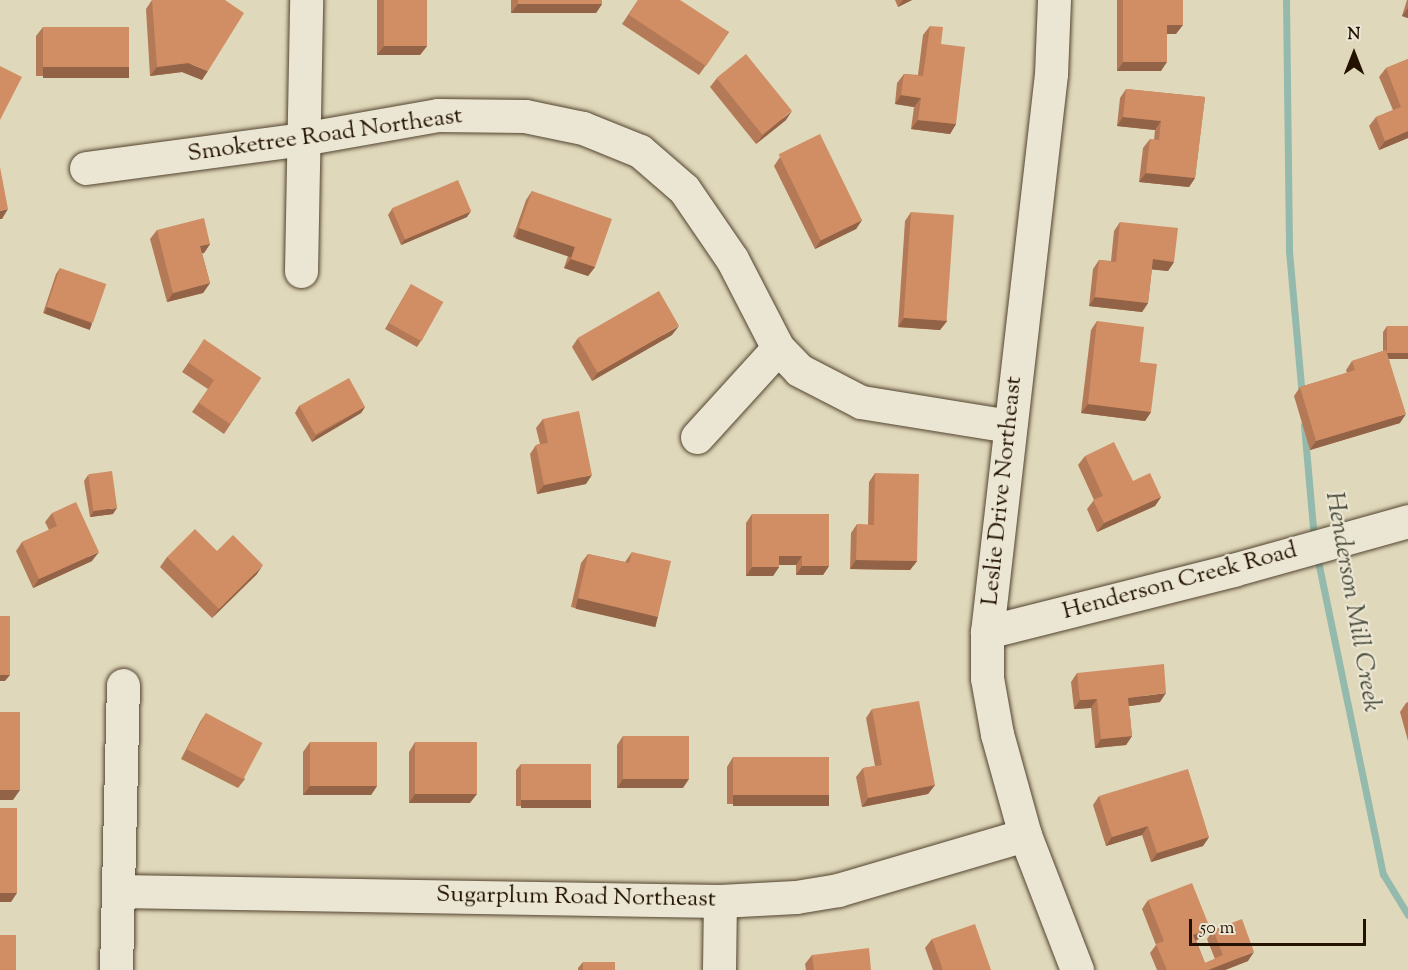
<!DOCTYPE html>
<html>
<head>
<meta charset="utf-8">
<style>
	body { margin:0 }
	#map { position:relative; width:1408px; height:970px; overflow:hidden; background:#e0d8bb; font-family:"Sorts Mill Goudy",serif }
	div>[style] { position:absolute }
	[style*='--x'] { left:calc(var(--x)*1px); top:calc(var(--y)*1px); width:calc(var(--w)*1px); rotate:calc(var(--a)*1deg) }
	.stream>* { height:7px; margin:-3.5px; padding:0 3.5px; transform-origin:3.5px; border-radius:3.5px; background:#94baae }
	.roads { filter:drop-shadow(0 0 2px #53442f) drop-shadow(0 0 2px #53442f) }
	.minor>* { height:33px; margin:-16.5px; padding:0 16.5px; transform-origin:16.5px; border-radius:16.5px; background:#ebe6d3 }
	.wall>* { inset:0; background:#b47a57 }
	.shaded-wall>* { inset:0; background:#926347; transform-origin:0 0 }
	.building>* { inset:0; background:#d18e65; transform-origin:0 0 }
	span { translate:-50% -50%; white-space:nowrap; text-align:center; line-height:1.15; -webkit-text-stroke:4.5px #ebe6d3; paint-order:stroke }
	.street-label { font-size:24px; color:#241200 }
	.water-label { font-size:26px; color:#4b4d3d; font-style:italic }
	.north { position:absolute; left:1324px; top:24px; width:60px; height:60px; -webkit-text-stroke:4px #ebe6d3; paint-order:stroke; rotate:0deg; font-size:16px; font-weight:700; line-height:24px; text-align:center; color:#241200 }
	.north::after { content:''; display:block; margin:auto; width:21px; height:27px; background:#241200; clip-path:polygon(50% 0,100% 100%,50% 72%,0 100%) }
	.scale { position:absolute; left:1189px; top:919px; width:177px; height:27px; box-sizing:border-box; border:3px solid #241200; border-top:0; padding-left:8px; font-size:18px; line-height:21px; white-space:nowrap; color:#241200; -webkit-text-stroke:4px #ebe6d3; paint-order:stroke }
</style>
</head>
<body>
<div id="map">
	<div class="stream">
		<i style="--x:1286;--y:0;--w:251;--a:89.3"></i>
		<i style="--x:1289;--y:251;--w:146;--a:84.9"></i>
		<i style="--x:1304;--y:425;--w:115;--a:85"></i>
		<i style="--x:1317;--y:556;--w:325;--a:78.3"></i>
		<i style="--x:1383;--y:874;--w:48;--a:58.6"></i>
	</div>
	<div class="roads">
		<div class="minor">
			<i style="--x:1054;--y:0;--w:74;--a:92.3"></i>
			<i style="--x:1051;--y:74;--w:562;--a:96.54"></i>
			<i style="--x:987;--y:632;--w:46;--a:90"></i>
			<i style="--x:987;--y:678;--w:57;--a:79.9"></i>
			<i style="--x:997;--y:734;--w:105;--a:74.5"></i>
			<i style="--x:1025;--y:835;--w:145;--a:68.9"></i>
			<i style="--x:86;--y:168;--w:218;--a:-7.6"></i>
			<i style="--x:302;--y:139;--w:138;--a:-10"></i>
			<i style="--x:438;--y:115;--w:87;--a:0.7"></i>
			<i style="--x:525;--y:116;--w:59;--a:11.7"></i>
			<i style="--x:583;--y:128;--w:61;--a:22"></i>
			<i style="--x:640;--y:151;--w:58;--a:40.8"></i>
			<i style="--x:684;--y:189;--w:85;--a:55.6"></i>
			<i style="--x:732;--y:259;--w:100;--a:62.7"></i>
			<i style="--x:778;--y:348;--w:30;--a:46"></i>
			<i style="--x:799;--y:370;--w:70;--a:27.3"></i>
			<i style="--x:861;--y:402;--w:151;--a:9.2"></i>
			<i style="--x:301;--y:271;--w:271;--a:-88.9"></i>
			<i style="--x:697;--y:437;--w:120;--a:-47.7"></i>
			<i style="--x:987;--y:632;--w:254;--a:-14.1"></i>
			<i style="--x:1233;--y:570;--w:182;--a:-15.6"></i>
			<i style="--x:118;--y:891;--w:602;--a:0.95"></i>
			<i style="--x:720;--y:901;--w:76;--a:-3"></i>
			<i style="--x:796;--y:897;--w:43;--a:-9.5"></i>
			<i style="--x:838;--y:890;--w:195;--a:-16.4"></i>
			<i style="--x:116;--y:970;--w:285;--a:-88.6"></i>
			<i style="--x:719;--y:970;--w:69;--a:-89.2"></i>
		</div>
	</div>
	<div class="wall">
		<i style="clip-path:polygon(152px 0,202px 80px,182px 72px,150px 76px,146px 9px)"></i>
		<i style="clip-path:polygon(377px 0,427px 0,427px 46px,420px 55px,377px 55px)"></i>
		<i style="clip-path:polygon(511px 0,602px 0,602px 4px,596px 13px,511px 13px)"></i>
		<i style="clip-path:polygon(638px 0,729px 32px,699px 75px,622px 24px)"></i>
		<i style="clip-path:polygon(895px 0,912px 0,898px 7px)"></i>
		<i style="clip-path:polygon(1117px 0,1183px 0,1176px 34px,1167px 34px,1161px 71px,1117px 71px)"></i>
		<i style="clip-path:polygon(1407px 0,1408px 0,1408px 18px,1402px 16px)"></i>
		<i style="clip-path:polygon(930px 26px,941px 44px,956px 124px,950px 134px,911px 129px,914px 107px,895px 104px,897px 83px,904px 74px,918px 75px,923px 35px)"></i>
		<i style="clip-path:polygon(43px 27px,123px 76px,36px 76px,36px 36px)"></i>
		<i style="clip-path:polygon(1408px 59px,1408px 138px,1379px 150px,1369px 126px,1376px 117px,1393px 110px,1379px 77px,1386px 68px)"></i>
		<i style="clip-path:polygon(717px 78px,786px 120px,756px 144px,710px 87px)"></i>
		<i style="clip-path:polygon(1126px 89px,1205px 97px,1195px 178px,1189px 187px,1139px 182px,1143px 148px,1150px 139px,1154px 140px,1155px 130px,1117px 126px,1120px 98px)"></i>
		<i style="clip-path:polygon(780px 157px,862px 220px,856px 229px,815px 249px,774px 166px)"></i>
		<i style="clip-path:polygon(532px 191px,595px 267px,588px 276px,564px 268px,568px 256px,513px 237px,526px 200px)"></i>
		<i style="clip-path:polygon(392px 209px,467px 217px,401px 245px,388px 215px)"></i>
		<i style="clip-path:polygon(911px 212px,947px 321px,940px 330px,898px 327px,905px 221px)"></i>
		<i style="clip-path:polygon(1120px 222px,1174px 262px,1168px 271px,1152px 269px,1148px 303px,1142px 312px,1089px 306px,1093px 269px,1099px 260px,1111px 261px,1114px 231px)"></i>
		<i style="clip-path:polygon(157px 230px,210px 244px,204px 253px,202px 253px,210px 283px,203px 293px,167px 302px,150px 239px)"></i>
		<i style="clip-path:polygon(60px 268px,92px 323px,88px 329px,43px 313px,56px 274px)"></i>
		<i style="clip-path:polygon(411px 284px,421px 341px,417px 347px,385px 329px)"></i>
		<i style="clip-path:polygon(1097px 321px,1151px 412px,1145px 421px,1081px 413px,1091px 330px)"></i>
		<i style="clip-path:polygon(1387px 326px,1408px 359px,1389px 359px,1400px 423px,1310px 450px,1294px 396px,1300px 387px,1347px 373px,1346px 370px,1352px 361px,1383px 351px,1383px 332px)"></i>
		<i style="clip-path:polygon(672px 335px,592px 381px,572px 347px,578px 338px)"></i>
		<i style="clip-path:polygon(204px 340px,261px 378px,224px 434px,192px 412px,208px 389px,182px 372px)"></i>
		<i style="clip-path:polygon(299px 406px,365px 407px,361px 413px,312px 442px,295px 413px)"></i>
		<i style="clip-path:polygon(543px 419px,586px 484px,537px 494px,530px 454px,536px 445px,540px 444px,536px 428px)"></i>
		<i style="clip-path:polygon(1085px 456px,1133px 481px,1161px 497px,1155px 506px,1097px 532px,1087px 509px,1094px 500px,1078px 465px)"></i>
		<i style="clip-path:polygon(875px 473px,917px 561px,910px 570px,850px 569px,851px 533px,857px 524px,868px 525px,869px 482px)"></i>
		<i style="clip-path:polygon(88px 475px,113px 514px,90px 517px,84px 481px)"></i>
		<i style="clip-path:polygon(52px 513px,92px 561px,33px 588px,16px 551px,22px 542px,49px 530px,45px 522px)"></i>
		<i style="clip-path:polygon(752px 514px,829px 566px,823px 575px,796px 575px,796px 565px,779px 565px,779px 567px,773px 576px,746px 576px,746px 523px)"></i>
		<i style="clip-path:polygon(217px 551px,257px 574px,212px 618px,160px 567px,167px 557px)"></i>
		<i style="clip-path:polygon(632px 552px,658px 617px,652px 626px,571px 607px,581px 563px,588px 554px,625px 562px)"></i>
		<i style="clip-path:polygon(1077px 673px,1160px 702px,1129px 706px,1132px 736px,1126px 745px,1095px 748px,1091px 708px,1074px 709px,1071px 682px)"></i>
		<i style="clip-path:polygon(1408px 702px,1408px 741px,1400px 712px,1406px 703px)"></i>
		<i style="clip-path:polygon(872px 709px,935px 785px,928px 794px,862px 807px,856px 777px,863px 768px,875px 766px,866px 718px)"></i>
		<i style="clip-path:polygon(206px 713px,245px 779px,238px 788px,181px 759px,200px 722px)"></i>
		<i style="clip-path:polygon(623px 736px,683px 788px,617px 788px,617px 745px)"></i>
		<i style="clip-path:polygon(310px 742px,377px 786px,371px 795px,303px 795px,303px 752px)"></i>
		<i style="clip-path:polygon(415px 742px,470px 803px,409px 803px,409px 752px)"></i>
		<i style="clip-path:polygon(733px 757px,823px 804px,727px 804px,727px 767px)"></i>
		<i style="clip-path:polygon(521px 764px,587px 806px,516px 806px,516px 770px)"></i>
		<i style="clip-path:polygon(1099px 796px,1209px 837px,1203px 846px,1151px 862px,1142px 835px,1106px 846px,1093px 805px)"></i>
		<i style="clip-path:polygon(1148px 900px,1204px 937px,1196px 940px,1205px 963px,1215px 959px,1207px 939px,1213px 930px,1248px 961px,1225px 970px,1157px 970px,1150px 953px,1156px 945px,1142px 909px)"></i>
		<i style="clip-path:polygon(932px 939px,991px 970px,933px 970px,925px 948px)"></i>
		<i style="clip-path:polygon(812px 955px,871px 970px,806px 970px,805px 964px)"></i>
		<i style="clip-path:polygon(583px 962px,615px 970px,578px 970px,578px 968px)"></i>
	</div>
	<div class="shaded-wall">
		<i style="clip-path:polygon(903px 0,912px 0,898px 7px)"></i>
		<i style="clip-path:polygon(518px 4px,602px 4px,596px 13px,511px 13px)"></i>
		<i style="clip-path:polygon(1408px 8px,1408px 18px,1402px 16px)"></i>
		<i style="clip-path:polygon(1167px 25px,1183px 25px,1176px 34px,1161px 34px)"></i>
		<i style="clip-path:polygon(384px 46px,427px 46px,420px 55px,377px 55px)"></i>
		<i style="clip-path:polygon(1123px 62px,1167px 62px,1161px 71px,1117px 71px)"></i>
		<i style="clip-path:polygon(188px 63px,208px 71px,202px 80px,182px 72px,150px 76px,157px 67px)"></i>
		<i style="left:43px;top:67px;width:86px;height:11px"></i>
		<i style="clip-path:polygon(901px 95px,921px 98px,914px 107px,895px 104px)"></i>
		<i style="clip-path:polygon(792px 111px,786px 120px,756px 144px,763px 135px)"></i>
		<i style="clip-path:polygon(1123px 117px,1161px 121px,1155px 130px,1117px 126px)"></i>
		<i style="clip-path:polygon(918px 120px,956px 124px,950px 134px,911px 129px)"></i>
		<i style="clip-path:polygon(1408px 131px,1408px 138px,1379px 150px,1385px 141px)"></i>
		<i style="clip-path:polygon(1146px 173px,1195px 178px,1189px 187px,1139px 182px)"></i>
		<i style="clip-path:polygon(8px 209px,2px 219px,0 219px,0 211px)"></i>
		<i style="clip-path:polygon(471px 211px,467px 217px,401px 245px,405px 239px)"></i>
		<i style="clip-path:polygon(862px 220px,856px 229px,815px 249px,821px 240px)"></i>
		<i style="left:519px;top:228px;width:59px;height:11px;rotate:19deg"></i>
		<i style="clip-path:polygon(210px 244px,204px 253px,194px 255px,200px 246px)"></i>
		<i style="clip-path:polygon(571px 259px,595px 267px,588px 276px,564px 268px)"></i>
		<i style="clip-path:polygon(1153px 259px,1174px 262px,1168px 271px,1147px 269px)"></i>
		<i style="clip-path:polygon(210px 283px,203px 293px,167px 302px,173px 293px)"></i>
		<i style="clip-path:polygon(1095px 297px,1148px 303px,1142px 312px,1089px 306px)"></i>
		<i style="left:47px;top:307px;width:48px;height:7px;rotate:20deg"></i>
		<i style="clip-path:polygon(904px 318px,947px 321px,940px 330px,898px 327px)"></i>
		<i style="clip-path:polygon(679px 326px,672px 335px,592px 381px,598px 372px)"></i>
		<i style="clip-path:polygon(1387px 353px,1408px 353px,1408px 359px,1383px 359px)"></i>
		<i style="clip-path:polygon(1088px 404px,1151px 412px,1145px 421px,1081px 413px)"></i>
		<i style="clip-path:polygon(365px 407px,361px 413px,312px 442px,316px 436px)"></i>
		<i style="clip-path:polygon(1406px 414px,1400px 423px,1310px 450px,1316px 441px)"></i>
		<i style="clip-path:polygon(592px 475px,586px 484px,537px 494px,544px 485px)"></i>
		<i style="clip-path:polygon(1161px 497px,1155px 506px,1097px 532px,1104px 523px)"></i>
		<i style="clip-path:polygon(117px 508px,113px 514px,90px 517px,94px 511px)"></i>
		<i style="clip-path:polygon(99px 552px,92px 561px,33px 588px,39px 579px)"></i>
		<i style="clip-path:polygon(779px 556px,802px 556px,796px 565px,773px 565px)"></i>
		<i style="clip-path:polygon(856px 560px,917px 561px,910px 570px,850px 569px)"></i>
		<i style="clip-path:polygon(263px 565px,257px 574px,212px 618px,219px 609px)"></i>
		<i style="clip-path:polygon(802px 566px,829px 566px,823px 575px,796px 575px)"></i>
		<i style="clip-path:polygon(752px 567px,779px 567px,773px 576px,746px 576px)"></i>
		<i style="left:578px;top:598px;width:82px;height:11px;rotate:13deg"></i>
		<i style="clip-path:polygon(0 675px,10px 675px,5px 681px,0 681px)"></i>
		<i style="clip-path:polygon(1166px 693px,1160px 702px,1122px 707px,1128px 698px)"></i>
		<i style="clip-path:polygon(1097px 699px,1091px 708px,1074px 709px,1080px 700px)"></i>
		<i style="clip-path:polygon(1132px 736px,1126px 745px,1095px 748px,1101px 739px)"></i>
		<i style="clip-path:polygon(623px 779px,689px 779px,683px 788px,617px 788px)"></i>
		<i style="clip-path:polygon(935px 785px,928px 794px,862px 807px,868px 798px)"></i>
		<i style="clip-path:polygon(310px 786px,377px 786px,371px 795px,303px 795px)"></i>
		<i style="clip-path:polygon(0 790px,20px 790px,13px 800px,0 800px)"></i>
		<i style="clip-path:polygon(415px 794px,477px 794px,470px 803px,409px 803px)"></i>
		<i style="left:733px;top:795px;width:96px;height:11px"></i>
		<i style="left:521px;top:800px;width:70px;height:8px"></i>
		<i style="clip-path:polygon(1148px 826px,1142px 835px,1106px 846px,1112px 837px)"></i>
		<i style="clip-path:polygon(1209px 837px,1203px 846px,1151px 862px,1157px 853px)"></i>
		<i style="clip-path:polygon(0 893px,17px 893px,11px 902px,0 902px)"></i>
		<i style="clip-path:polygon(1210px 928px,1204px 937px,1187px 944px,1193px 935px)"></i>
		<i style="clip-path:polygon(1254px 952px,1248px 961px,1225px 970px,1208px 970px)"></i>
	</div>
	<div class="building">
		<i style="clip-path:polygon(152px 0,225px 0,244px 13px,208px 71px,188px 63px,157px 67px)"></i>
		<i style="left:384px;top:0;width:43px;height:46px"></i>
		<i style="left:518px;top:0;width:84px;height:4px"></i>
		<i style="clip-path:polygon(638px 0,680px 0,729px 32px,706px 66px,629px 15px)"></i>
		<i style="clip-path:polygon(1123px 0,1183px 0,1183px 25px,1167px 25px,1167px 62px,1123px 62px)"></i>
		<i style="clip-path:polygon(930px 26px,943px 27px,941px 44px,965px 47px,956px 124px,918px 120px,921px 98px,901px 95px,904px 74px,923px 76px)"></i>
		<i style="left:43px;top:27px;width:86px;height:40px"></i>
		<i style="left:746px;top:54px;width:73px;height:38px;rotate:51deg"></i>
		<i style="clip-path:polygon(1408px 59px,1408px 131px,1385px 141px,1376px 117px,1401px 107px,1386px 68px)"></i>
		<i style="clip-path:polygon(0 66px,22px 77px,0 120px)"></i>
		<i style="clip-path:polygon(1126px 89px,1205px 97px,1195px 178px,1146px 173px,1150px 139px,1159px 140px,1161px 121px,1123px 117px)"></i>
		<i style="left:820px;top:134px;width:96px;height:46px;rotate:64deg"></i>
		<i style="clip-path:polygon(0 167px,8px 209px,0 211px)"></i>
		<i style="left:458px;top:180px;width:34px;height:72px;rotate:67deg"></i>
		<i style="clip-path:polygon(532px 191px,612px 219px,595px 267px,571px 259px,575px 247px,519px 228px)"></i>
		<i style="left:911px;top:212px;width:43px;height:106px;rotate:4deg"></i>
		<i style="clip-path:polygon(204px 218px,210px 244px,200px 246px,210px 283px,173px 293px,157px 230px)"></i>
		<i style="clip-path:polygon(1120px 222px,1178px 228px,1174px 262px,1153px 259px,1148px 303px,1095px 297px,1099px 260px,1116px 262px)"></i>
		<i style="left:60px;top:268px;width:49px;height:41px;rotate:19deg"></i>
		<i style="left:411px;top:284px;width:37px;height:45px;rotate:29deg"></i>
		<i style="left:659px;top:291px;width:40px;height:94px;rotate:60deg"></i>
		<i style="clip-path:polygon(1097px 321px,1144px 327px,1140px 362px,1157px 364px,1151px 412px,1088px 404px)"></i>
		<i style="left:1387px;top:326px;width:21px;height:27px"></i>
		<i style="clip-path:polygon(204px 339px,261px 378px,230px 424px,199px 403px,214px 380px,189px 363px)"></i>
		<i style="clip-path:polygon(1386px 350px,1406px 414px,1316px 441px,1300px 387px,1355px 370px,1352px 361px)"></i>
		<i style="left:349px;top:378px;width:33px;height:57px;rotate:61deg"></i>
		<i style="clip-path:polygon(579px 411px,592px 475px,544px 485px,536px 445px,548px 443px,543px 419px)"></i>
		<i style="clip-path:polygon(1114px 442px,1133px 481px,1150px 473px,1161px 497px,1104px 523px,1093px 500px,1103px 496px,1085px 456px)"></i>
		<i style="left:112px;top:471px;width:37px;height:24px;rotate:82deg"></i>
		<i style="clip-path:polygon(875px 473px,919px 474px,917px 561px,856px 560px,857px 524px,874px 525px)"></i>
		<i style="clip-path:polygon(76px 502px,99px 552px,39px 579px,22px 542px,57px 526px,52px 513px)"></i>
		<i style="clip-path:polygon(752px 514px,829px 514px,829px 566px,802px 566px,802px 556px,779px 556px,779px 567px,752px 567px)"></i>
		<i style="clip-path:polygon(195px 529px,217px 551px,233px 535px,263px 565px,219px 609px,167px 557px)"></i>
		<i style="clip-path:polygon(632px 552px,671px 561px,658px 617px,578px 598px,588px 554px,629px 563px)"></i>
		<i style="left:0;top:616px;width:10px;height:59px"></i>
		<i style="clip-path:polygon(1164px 664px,1166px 693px,1128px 698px,1132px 736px,1101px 739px,1097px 699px,1080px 700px,1077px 673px)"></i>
		<i style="clip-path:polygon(919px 701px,935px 785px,868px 798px,863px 768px,882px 765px,872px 709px)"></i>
		<i style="left:0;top:712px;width:20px;height:78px"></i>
		<i style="left:206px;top:713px;width:64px;height:41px;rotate:28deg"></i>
		<i style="left:623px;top:736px;width:66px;height:43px"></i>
		<i style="left:310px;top:742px;width:67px;height:44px"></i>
		<i style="left:415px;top:742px;width:62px;height:52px"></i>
		<i style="left:733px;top:757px;width:96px;height:38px"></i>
		<i style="left:521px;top:764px;width:70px;height:36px"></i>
		<i style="clip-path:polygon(1188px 769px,1209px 837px,1157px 853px,1148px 826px,1112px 837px,1099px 796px)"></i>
		<i style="left:0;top:808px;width:17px;height:85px"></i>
		<i style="clip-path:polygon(1192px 883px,1210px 928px,1193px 935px,1205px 963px,1223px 955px,1213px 930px,1242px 919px,1254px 952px,1208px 970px,1167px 970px,1156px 944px,1164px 941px,1148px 900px)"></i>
		<i style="clip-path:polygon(975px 924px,991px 970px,943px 970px,932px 939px)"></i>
		<i style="left:0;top:935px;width:16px;height:35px"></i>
		<i style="clip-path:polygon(869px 948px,871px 970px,814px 970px,812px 955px)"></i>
		<i style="left:583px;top:962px;width:32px;height:8px"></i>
	</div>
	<div class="street-label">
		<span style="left:325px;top:136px;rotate:-8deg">Smoketree Road Northeast</span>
		<span style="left:1003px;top:491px;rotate:-84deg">Leslie Drive Northeast</span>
		<span style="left:1180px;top:582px;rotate:-15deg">Henderson Creek Road</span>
		<span style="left:576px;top:898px;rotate:1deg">Sugarplum Road Northeast</span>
	</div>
	<div class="water-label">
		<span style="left:1352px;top:602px;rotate:80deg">Henderson Mill Creek</span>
	</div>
	<div class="north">N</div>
	<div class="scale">50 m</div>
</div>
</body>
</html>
